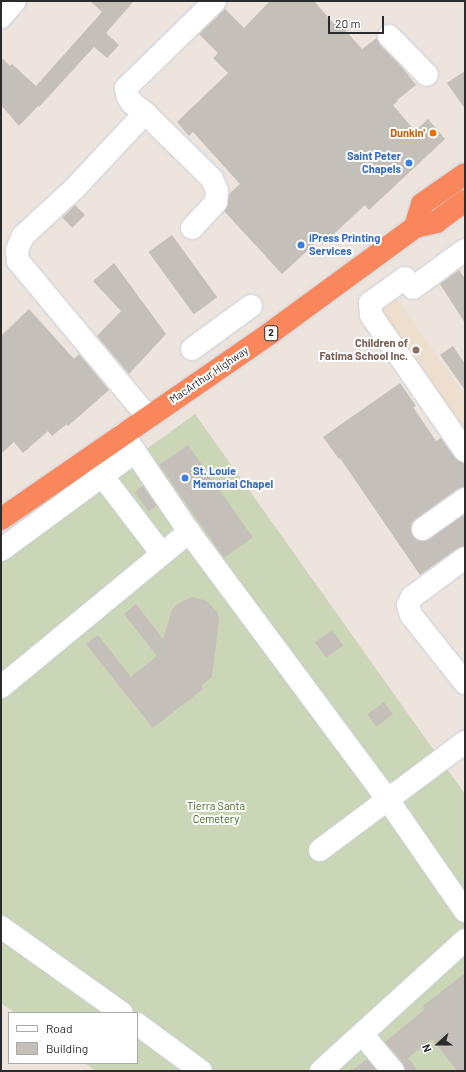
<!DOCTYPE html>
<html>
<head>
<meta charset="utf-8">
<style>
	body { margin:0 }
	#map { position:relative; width:466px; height:1072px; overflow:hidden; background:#ece4dd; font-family:Barlow,sans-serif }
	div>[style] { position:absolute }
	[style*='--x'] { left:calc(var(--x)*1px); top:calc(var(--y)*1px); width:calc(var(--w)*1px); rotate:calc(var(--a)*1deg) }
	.education>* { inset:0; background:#eddecd }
	.cemetery>* { inset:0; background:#cad6b5 }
	.building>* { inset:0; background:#c5bfb9; transform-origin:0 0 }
	.roads { filter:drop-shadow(0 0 1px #ccd1dc) drop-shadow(0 0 1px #ccd1dc) }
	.minor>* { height:22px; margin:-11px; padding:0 11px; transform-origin:11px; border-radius:11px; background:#fff }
	.highway>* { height:22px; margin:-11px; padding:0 11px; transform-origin:11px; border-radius:11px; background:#fa875b }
	.dots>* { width:11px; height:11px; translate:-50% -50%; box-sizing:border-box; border:2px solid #fff; border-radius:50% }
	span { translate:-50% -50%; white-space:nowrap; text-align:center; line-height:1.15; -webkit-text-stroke:4px #fff; paint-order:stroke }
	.shield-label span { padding:1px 3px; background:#fff; border:1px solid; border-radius:3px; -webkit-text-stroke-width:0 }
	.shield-label { font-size:10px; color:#2b2b2b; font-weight:700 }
	.food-label { font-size:11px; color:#c56008; font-weight:700 }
	.right { translate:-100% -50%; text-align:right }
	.shop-label { font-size:11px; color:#366cbe; font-weight:700 }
	.left { translate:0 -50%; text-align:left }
	.education-label { font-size:11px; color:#785e54; font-weight:700 }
	.street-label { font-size:11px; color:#2b2b2b }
	.park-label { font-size:11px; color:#37671c }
	.frame { position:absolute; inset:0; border:2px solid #2b2b2b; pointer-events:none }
	.legend { position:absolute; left:8px; top:1012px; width:130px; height:52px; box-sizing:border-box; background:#fff; border:1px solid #aaa; margin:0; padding:5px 7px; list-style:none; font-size:12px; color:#2b2b2b }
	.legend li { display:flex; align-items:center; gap:8px; height:20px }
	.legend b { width:20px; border:1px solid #aaa }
	.north { position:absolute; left:418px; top:1024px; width:40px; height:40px; -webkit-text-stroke:3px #fff; paint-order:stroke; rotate:249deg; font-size:11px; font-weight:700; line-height:16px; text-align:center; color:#2b2b2b }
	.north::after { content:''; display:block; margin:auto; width:14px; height:18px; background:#2b2b2b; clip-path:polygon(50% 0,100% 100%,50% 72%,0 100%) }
	.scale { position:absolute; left:328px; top:16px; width:56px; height:18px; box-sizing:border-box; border:2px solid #2b2b2b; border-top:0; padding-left:5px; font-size:12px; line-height:14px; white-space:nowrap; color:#2b2b2b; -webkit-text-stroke:3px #fff; paint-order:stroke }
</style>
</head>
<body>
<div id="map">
	<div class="education">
		<i style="clip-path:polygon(394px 295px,462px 391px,465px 389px,465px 443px,373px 311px)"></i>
	</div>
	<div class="cemetery">
		<i style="clip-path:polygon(195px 414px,465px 794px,465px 1071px,96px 1071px,85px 1063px,137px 1063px,137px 1013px,15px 1013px,1px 1003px,1px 554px)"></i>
	</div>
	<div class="building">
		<i style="clip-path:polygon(90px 1px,134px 1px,106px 33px,119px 45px,107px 58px,94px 47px,39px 107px,38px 106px,19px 126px,1px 105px,1px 57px,10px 66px,12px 64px,36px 86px,102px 12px)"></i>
		<i style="clip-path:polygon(270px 1px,314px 1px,334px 24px,337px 21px,362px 49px,377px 38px,380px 45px,401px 66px,416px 85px,397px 100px,398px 101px,393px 105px,415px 131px,428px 119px,445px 139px,369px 210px,365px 205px,322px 245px,318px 241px,282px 274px,224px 211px,228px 204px,229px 194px,240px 184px,193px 132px,189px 136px,177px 122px,228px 73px,213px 58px,218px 53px,199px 34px,225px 9px,244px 28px)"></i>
		<i style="clip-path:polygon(465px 71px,465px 109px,447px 83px)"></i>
		<i style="left:75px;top:205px;width:14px;height:18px;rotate:45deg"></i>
		<i style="left:172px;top:235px;width:77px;height:29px;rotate:54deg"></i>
		<i style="clip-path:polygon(114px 263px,166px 334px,129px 374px,97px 336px,121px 311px,93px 281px)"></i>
		<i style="clip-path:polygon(459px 270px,465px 279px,465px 323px,440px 284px)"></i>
		<i style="clip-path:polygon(29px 309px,74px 359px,79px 354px,109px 390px,68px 426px,67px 424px,52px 436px,48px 431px,23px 453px,14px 442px,1px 454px,1px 336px)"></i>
		<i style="clip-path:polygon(453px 346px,465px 364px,465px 390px,440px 355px)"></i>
		<i style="clip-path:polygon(400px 383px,416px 406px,413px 407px,436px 441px,441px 438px,455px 458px,465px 464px,465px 487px,458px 489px,416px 519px,412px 523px,411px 530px,413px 536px,417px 540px,425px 541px,465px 514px,465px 546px,458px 548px,420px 575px,340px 458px,339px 459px,323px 437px)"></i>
		<i style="left:188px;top:445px;width:113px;height:35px;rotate:55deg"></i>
		<i style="left:143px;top:486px;width:24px;height:10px;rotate:55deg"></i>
		<i style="clip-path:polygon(192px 597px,207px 601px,217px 612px,219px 620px,212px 677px,201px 686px,203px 689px,153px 728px,86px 644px,98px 635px,131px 677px,157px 656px,124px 614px,136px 604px,163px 639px,172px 610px,177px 604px)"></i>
		<i style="left:332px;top:630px;width:19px;height:21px;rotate:54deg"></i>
		<i style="left:384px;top:702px;width:15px;height:21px;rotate:53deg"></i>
		<i style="clip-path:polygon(465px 973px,465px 1071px,457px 1071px,432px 1039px,408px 1058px,418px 1071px,405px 1071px,403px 1063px,385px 1042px,425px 1009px,423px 1006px)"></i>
		<i style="clip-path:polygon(367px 1059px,377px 1071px,351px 1071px)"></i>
	</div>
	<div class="roads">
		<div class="minor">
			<i style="--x:1;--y:17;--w:21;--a:-49"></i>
			<i style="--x:389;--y:36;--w:54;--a:45.7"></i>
			<i style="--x:145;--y:113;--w:103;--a:133"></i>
			<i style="--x:75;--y:188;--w:71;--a:137.3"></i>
			<i style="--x:23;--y:236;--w:15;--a:113"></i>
			<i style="--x:17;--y:250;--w:11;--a:85"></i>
			<i style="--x:18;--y:261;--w:203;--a:50.2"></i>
			<i style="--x:192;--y:228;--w:35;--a:-47"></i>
			<i style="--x:216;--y:202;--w:11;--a:-85"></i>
			<i style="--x:217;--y:191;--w:13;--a:-113"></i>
			<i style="--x:212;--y:179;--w:94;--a:-135.4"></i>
			<i style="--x:145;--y:113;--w:16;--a:-142"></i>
			<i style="--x:132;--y:103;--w:7;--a:-124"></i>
			<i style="--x:128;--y:97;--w:9;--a:-103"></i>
			<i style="--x:126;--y:88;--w:124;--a:-44.3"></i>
			<i style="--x:405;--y:278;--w:43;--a:144.5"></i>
			<i style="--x:370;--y:303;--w:12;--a:85"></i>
			<i style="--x:371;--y:315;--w:165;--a:55.3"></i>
			<i style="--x:413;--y:288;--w:64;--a:-36.2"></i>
			<i style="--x:192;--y:349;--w:73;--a:-36.1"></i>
			<i style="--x:123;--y:434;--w:118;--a:56"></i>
			<i style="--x:189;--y:532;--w:334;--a:53.4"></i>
			<i style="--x:388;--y:800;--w:135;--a:55.3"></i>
			<i style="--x:94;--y:465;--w:112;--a:52.6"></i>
			<i style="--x:423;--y:529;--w:52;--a:-35.5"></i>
			<i style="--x:1;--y:550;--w:166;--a:-36.2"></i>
			<i style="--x:465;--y:558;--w:66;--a:143.7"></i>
			<i style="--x:412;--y:597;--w:9;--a:117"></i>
			<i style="--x:408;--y:605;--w:10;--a:73"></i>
			<i style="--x:411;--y:615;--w:87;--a:51.5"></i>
			<i style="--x:1;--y:687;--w:244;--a:-39.5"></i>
			<i style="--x:320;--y:850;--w:181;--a:-36.7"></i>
			<i style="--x:1;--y:927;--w:148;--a:35.4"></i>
			<i style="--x:137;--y:1024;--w:79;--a:36.3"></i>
			<i style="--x:363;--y:1035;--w:47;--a:50.2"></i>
			<i style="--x:321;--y:1071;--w:195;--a:-42.3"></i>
		</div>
		<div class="highway">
			<i style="--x:415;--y:227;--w:24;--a:-73"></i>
			<i style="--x:422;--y:204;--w:52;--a:-34.9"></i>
			<i style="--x:1;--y:519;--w:326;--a:-34.6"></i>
			<i style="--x:269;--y:334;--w:181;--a:-36.2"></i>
			<i style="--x:415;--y:227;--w:22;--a:-13"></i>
			<i style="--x:436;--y:222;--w:36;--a:-36"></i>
		</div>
	</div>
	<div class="dots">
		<i style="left:433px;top:133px;background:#e8710a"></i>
		<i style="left:409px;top:163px;background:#3f7fe0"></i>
		<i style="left:301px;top:245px;background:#3f7fe0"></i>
		<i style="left:416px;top:350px;background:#8d6e63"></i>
		<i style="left:185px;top:478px;background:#3f7fe0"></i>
	</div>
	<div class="shield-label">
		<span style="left:271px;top:333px">2</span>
	</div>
	<div class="food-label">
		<span class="right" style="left:425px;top:133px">Dunkin'</span>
	</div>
	<div class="shop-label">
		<span class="right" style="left:401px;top:163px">Saint Peter<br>Chapels</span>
		<span class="left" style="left:309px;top:245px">iPress Printing<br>Services</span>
		<span class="left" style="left:193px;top:478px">St. Louie<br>Memorial Chapel</span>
	</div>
	<div class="education-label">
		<span class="right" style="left:408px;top:350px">Children of<br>Fatima School Inc.</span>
	</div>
	<div class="street-label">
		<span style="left:209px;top:375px;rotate:-34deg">MacArthur Highway</span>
	</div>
	<div class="park-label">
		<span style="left:216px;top:813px">Tierra Santa<br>Cemetery</span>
	</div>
	<div class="frame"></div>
	<ul class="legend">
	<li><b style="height:5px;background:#fff"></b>Road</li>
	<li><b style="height:11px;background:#c5bfb9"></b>Building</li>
	</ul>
	<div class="north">N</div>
	<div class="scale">20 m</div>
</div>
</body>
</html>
